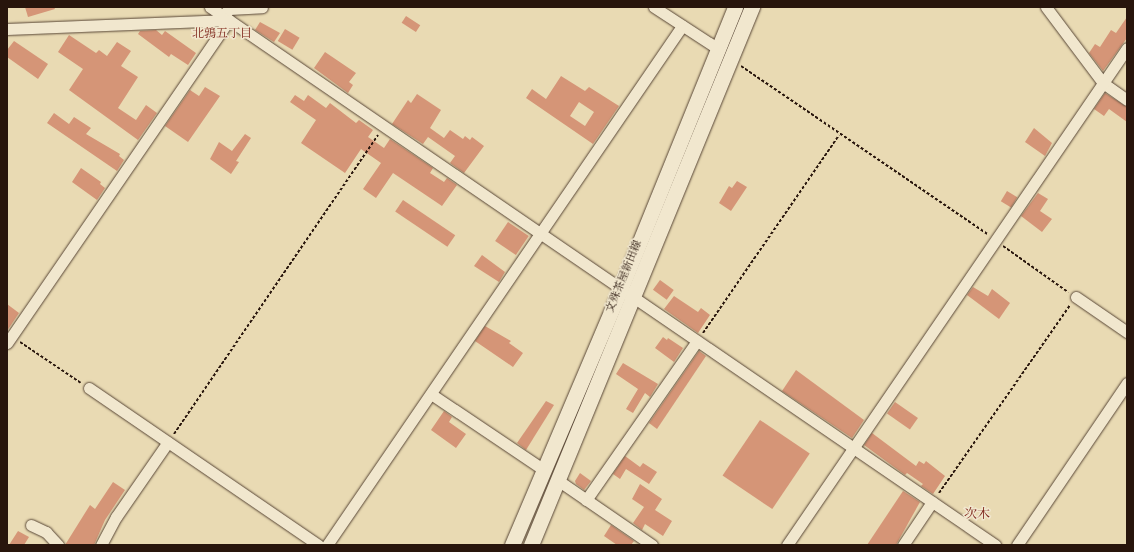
<!DOCTYPE html>
<html>
<head>
<meta charset="utf-8">
<style>
	body { margin:0 }
	#map { position:relative; width:1134px; height:552px; overflow:hidden; background:#e9dab3; font-family:Vollkorn,"Noto Serif JP",serif }
	div>[style] { position:absolute }
	[style*='--x'] { left:calc(var(--x)*1px); top:calc(var(--y)*1px); width:calc(var(--w)*1px); rotate:calc(var(--a)*1deg) }
	.building>* { inset:0; background:#d59577; transform-origin:0 0 }
	.path>* { height:2px; margin-top:-1px; transform-origin:0; background:repeating-linear-gradient(90deg,#28150c 0 3px,transparent 0 5px) }
	.roads { filter:drop-shadow(0 0 1px #584636) drop-shadow(0 0 1px #584636) }
	.minor>* { height:11px; margin:-5.5px; padding:0 5.5px; transform-origin:5.5px; border-radius:5.5px; background:#f1e7ce }
	.secondary>* { height:15px; margin:-7.5px; padding:0 7.5px; transform-origin:7.5px; border-radius:7.5px; background:#f1e7ce }
	span { translate:-50% -50%; white-space:nowrap; text-align:center; line-height:1.15; -webkit-text-stroke:3px #f1e7ce; paint-order:stroke }
	.street-label { font-size:11px; color:#28150c }
	.neighbourhood-label { font-size:12px; color:#7a1f14 }
	.quarter-label { font-size:13px; color:#7a1f14 }
	.frame { position:absolute; inset:0; border:8px solid #28150c; pointer-events:none }
</style>
</head>
<body>
<div id="map">
	<div class="building">
		<i style="clip-path:polygon(25px 7px,54px 7px,55px 9px,28px 17px)"></i>
		<i style="left:406px;top:16px;width:17px;height:8px;rotate:33deg"></i>
		<i style="clip-path:polygon(1127px 17px,1127px 38px,1103px 71px,1089px 53px,1095px 44px,1100px 47px,1111px 30px,1116px 33px)"></i>
		<i style="clip-path:polygon(260px 22px,280px 33px,274px 42px,255px 30px)"></i>
		<i style="left:285px;top:29px;width:17px;height:14px;rotate:31deg"></i>
		<i style="clip-path:polygon(156px 30px,162px 35px,165px 31px,196px 53px,188px 65px,171px 54px,169px 57px,138px 34px,140px 31px)"></i>
		<i style="clip-path:polygon(69px 35px,96px 53px,99px 50px,107px 56px,117px 42px,131px 51px,121px 66px,138px 77px,118px 108px,136px 120px,146px 105px,157px 113px,138px 140px,69px 90px,83px 69px,58px 52px)"></i>
		<i style="clip-path:polygon(14px 41px,48px 64px,38px 79px,7px 57px,7px 50px)"></i>
		<i style="clip-path:polygon(325px 52px,356px 73px,349px 82px,353px 85px,348px 93px,314px 68px)"></i>
		<i style="clip-path:polygon(evenodd,561px 76px,585px 91px,589px 87px,619px 106px,593px 144px,526px 98px,532px 89px,546px 99px,561px 76px,579px 102px,594px 112px,585px 126px,570px 116px,579px 102px)"></i>
		<i style="clip-path:polygon(205px 87px,220px 96px,188px 142px,165px 126px,190px 90px,199px 96px)"></i>
		<i style="clip-path:polygon(1105px 93px,1127px 107px,1127px 122px,1109px 109px,1104px 116px,1094px 109px)"></i>
		<i style="clip-path:polygon(417px 94px,441px 110px,430px 128px,444px 138px,450px 130px,463px 139px,465px 136px,470px 140px,472px 137px,484px 146px,464px 173px,450px 163px,455px 156px,428px 137px,423px 144px,392px 124px,408px 100px,411px 103px)"></i>
		<i style="clip-path:polygon(295px 95px,304px 101px,308px 95px,326px 108px,330px 103px,356px 123px,359px 120px,373px 130px,368px 137px,384px 148px,390px 139px,433px 168px,430px 173px,444px 182px,447px 178px,457px 185px,442px 206px,393px 173px,376px 198px,363px 189px,381px 163px,361px 149px,345px 173px,301px 143px,316px 120px,290px 102px)"></i>
		<i style="clip-path:polygon(54px 113px,69px 124px,74px 117px,91px 128px,86px 134px,120px 154px,119px 156px,124px 160px,117px 171px,47px 123px)"></i>
		<i style="clip-path:polygon(1034px 128px,1052px 143px,1045px 156px,1025px 142px)"></i>
		<i style="clip-path:polygon(245px 134px,251px 138px,236px 161px,239px 162px,231px 174px,210px 159px,219px 142px,232px 151px)"></i>
		<i style="clip-path:polygon(81px 168px,101px 182px,100px 184px,105px 188px,97px 200px,72px 182px)"></i>
		<i style="clip-path:polygon(737px 181px,747px 187px,731px 211px,719px 203px,729px 186px,732px 188px)"></i>
		<i style="left:1007px;top:191px;width:12px;height:12px;rotate:31deg"></i>
		<i style="clip-path:polygon(1038px 193px,1048px 199px,1040px 211px,1052px 219px,1042px 232px,1021px 216px)"></i>
		<i style="left:403px;top:200px;width:63px;height:14px;rotate:34deg"></i>
		<i style="left:508px;top:222px;width:25px;height:23px;rotate:34deg"></i>
		<i style="clip-path:polygon(482px 255px,505px 272px,499px 282px,474px 266px)"></i>
		<i style="left:660px;top:280px;width:17px;height:12px;rotate:36deg"></i>
		<i style="clip-path:polygon(973px 287px,988px 296px,992px 289px,1010px 303px,999px 319px,967px 295px)"></i>
		<i style="clip-path:polygon(674px 296px,698px 312px,701px 308px,710px 315px,698px 333px,664px 309px)"></i>
		<i style="clip-path:polygon(7px 304px,19px 313px,7px 331px)"></i>
		<i style="clip-path:polygon(485px 326px,511px 341px,509px 343px,523px 353px,513px 367px,475px 341px)"></i>
		<i style="clip-path:polygon(663px 337px,667px 340px,668px 338px,683px 348px,674px 362px,655px 348px)"></i>
		<i style="clip-path:polygon(699px 351px,706px 356px,657px 429px,649px 423px)"></i>
		<i style="clip-path:polygon(623px 363px,658px 384px,650px 397px,645px 393px,633px 413px,626px 409px,638px 389px,616px 374px)"></i>
		<i style="clip-path:polygon(796px 370px,864px 420px,852px 438px,782px 391px)"></i>
		<i style="clip-path:polygon(546px 401px,554px 405px,526px 450px,517px 443px)"></i>
		<i style="left:895px;top:402px;width:28px;height:14px;rotate:35deg"></i>
		<i style="clip-path:polygon(444px 411px,452px 417px,449px 422px,466px 434px,456px 448px,431px 430px)"></i>
		<i style="left:760px;top:420px;width:60px;height:67px;rotate:34deg"></i>
		<i style="clip-path:polygon(872px 433px,916px 466px,919px 461px,924px 464px,926px 461px,945px 476px,933px 494px,921px 486px,923px 484px,907px 473px,905px 475px,864px 445px)"></i>
		<i style="clip-path:polygon(625px 456px,640px 467px,643px 463px,657px 472px,649px 484px,626px 469px,620px 479px,613px 474px)"></i>
		<i style="clip-path:polygon(580px 473px,591px 481px,584px 490px,576px 484px,575px 481px)"></i>
		<i style="clip-path:polygon(113px 482px,125px 490px,105px 520px,94px 545px,65px 545px,90px 505px,95px 509px)"></i>
		<i style="clip-path:polygon(640px 484px,662px 499px,655px 510px,672px 521px,663px 536px,645px 524px,642px 530px,633px 523px,644px 507px,632px 499px)"></i>
		<i style="clip-path:polygon(903px 491px,920px 502px,896px 545px,867px 545px)"></i>
		<i style="clip-path:polygon(611px 525px,634px 541px,631px 545px,617px 545px,604px 536px)"></i>
		<i style="clip-path:polygon(18px 531px,29px 537px,24px 545px,9px 545px)"></i>
	</div>
	<div class="path">
		<i style="--x:741;--y:66;--w:298;--a:34.3"></i>
		<i style="--x:1003;--y:246;--w:80;--a:35.3"></i>
		<i style="--x:703;--y:333;--w:240;--a:-55.5"></i>
		<i style="--x:20;--y:342;--w:73;--a:33.9"></i>
		<i style="--x:174;--y:434;--w:362;--a:-55.7"></i>
		<i style="--x:939;--y:493;--w:229;--a:-55.1"></i>
	</div>
	<div class="roads">
		<div class="minor">
			<i style="--x:210;--y:7;--w:952;--a:34.42"></i>
			<i style="--x:654;--y:7;--w:75;--a:33.1"></i>
			<i style="--x:1046;--y:7;--w:95;--a:53.1"></i>
			<i style="--x:1103;--y:83;--w:29;--a:35"></i>
			<i style="--x:223;--y:15;--w:8;--a:-45"></i>
			<i style="--x:229;--y:9;--w:33;--a:-3"></i>
			<i style="--x:7;--y:29;--w:222;--a:-2.3"></i>
			<i style="--x:1076;--y:297;--w:62;--a:34.5"></i>
			<i style="--x:7;--y:343;--w:392;--a:-55.5"></i>
			<i style="--x:89;--y:388;--w:278;--a:34.4"></i>
			<i style="--x:431;--y:394;--w:136;--a:33.9"></i>
			<i style="--x:559;--y:481;--w:113;--a:34.5"></i>
			<i style="--x:586;--y:500;--w:194;--a:-55.1"></i>
			<i style="--x:31;--y:525;--w:17;--a:25"></i>
			<i style="--x:46;--y:532;--w:18;--a:47"></i>
			<i style="--x:101;--y:545;--w:32;--a:-62"></i>
			<i style="--x:116;--y:517;--w:91;--a:-55.3"></i>
			<i style="--x:327;--y:545;--w:629;--a:-55.63"></i>
			<i style="--x:787;--y:545;--w:602;--a:-55.62"></i>
			<i style="--x:903;--y:545;--w:52;--a:-56"></i>
			<i style="--x:1017;--y:545;--w:196;--a:-55.8"></i>
		</div>
		<div class="secondary">
			<i style="--x:512;--y:545;--w:279;--a:-67"></i>
			<i style="--x:621;--y:288;--w:303;--a:-67.9"></i>
			<i style="--x:531;--y:545;--w:582;--a:-67.67"></i>
		</div>
	</div>
	<div class="street-label">
		<span style="left:625px;top:277px;rotate:-68deg">文殊茶屋新田線</span>
	</div>
	<div class="neighbourhood-label">
		<span style="left:222px;top:35px">北鶉五丁目</span>
	</div>
	<div class="quarter-label">
		<span style="left:977px;top:515px">次木</span>
	</div>
	<div class="frame"></div>
</div>
</body>
</html>
